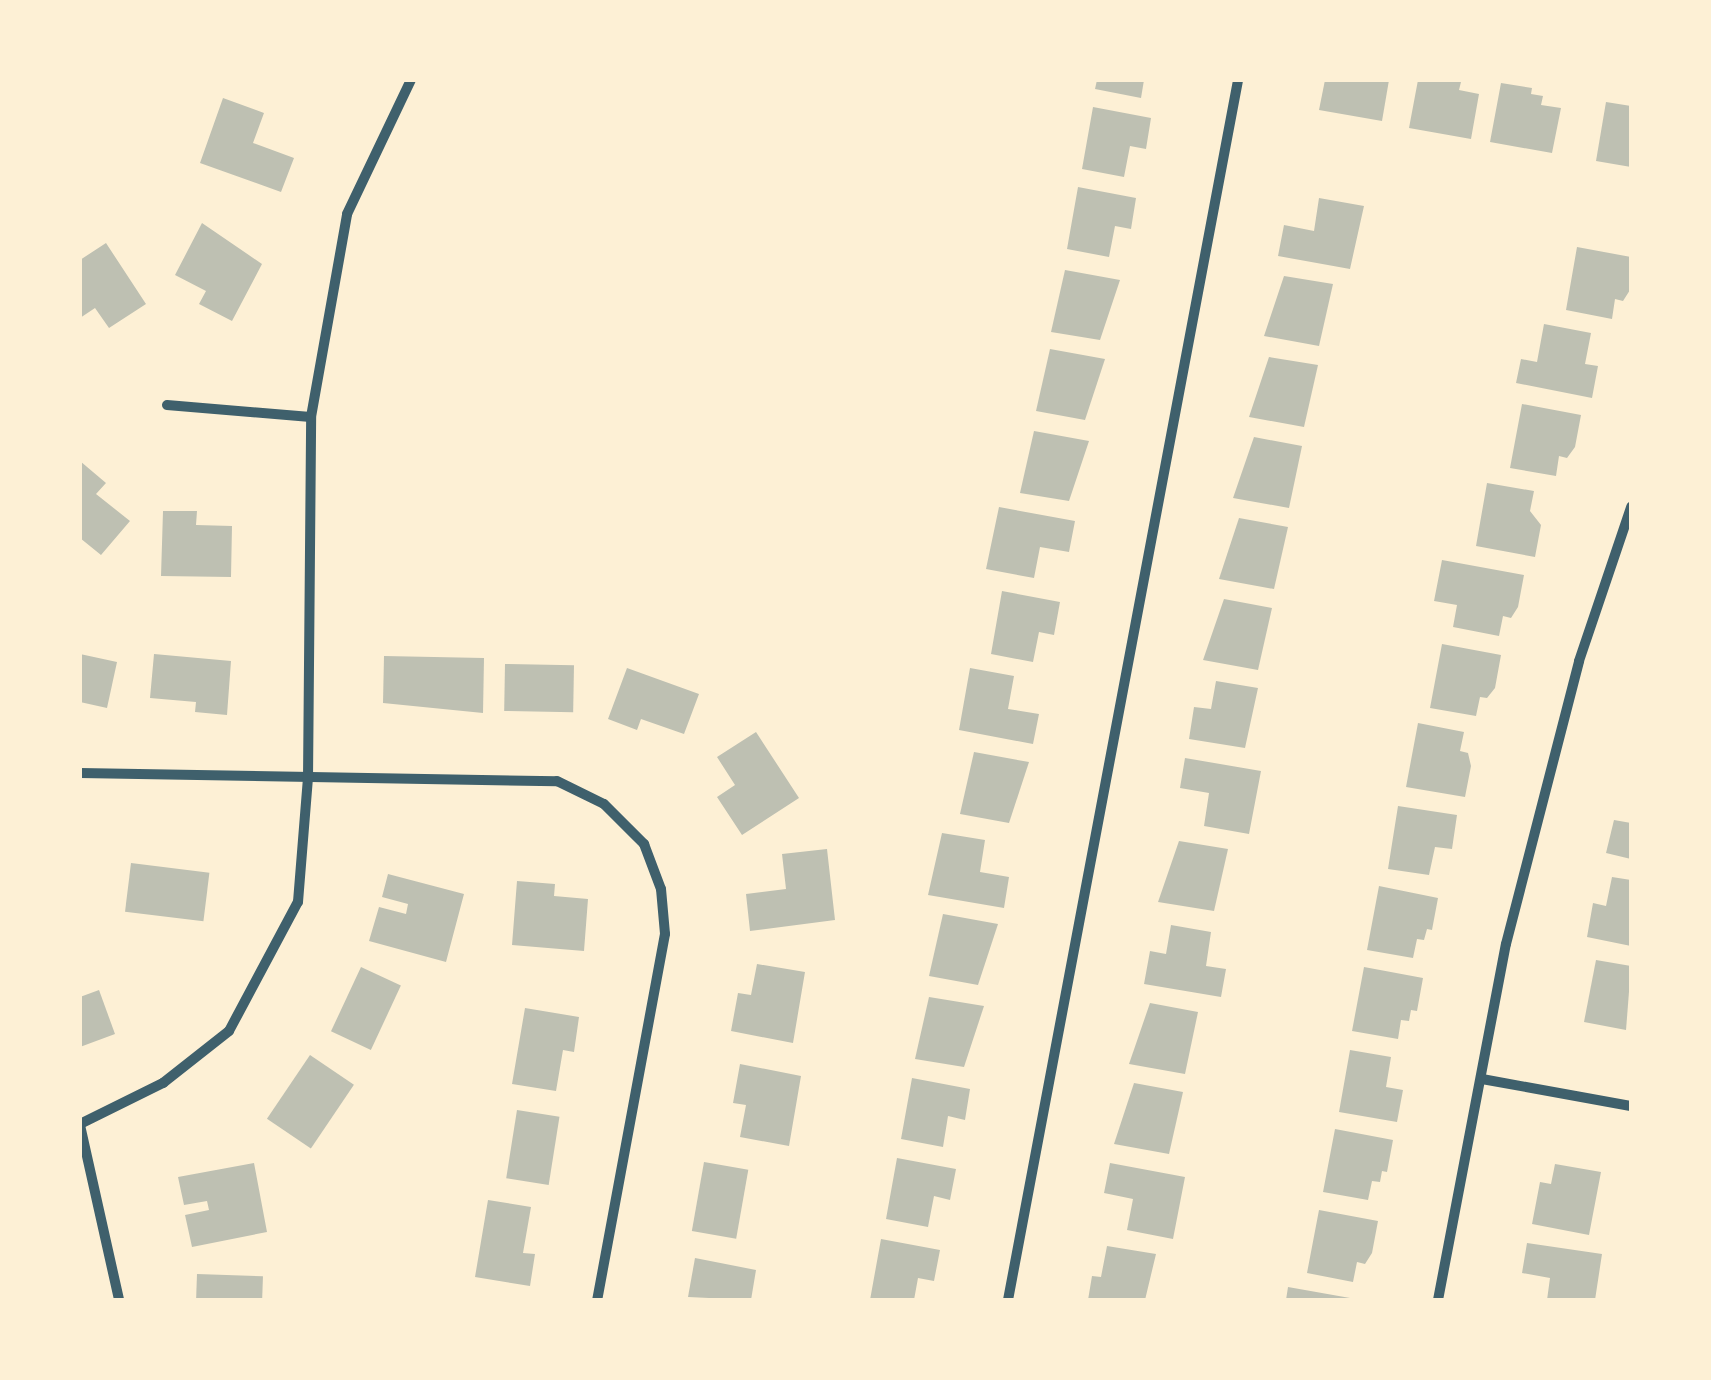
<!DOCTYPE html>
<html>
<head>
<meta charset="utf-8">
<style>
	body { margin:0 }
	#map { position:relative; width:1711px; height:1380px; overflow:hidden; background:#fdf0d5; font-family:Quicksand,sans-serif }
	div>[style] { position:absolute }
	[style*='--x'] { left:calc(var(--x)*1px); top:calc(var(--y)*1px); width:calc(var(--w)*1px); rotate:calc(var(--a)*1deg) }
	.building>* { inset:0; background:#bec0b2; transform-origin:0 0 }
	.minor>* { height:10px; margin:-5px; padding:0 5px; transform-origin:5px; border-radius:5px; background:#3f606c }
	span { translate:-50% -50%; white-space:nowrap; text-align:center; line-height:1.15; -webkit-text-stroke:10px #fdf0d5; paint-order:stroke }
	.frame { position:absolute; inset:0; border:82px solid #fdf0d5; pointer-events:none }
</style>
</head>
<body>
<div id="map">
	<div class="building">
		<i style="clip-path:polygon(1097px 80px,1144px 80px,1141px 98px,1095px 89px)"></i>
		<i style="clip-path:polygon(1325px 80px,1389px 80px,1382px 121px,1319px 110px)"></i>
		<i style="clip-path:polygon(1418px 80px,1461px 82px,1459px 90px,1479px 94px,1471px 139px,1409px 128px)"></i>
		<i style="clip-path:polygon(1501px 83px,1532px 88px,1531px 94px,1543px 96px,1541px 105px,1561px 108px,1552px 153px,1490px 142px)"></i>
		<i style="clip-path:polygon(223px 98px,264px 113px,253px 143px,294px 158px,281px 192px,200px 163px)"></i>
		<i style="clip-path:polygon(1606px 102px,1631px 106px,1631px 167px,1596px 161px)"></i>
		<i style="clip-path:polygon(1093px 107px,1151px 118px,1146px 149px,1130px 146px,1124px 177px,1082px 169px)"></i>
		<i style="clip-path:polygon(1078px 187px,1136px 198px,1131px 229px,1115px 226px,1109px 257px,1067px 249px)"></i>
		<i style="clip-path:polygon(1319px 198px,1364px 206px,1350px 269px,1278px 256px,1284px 225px,1314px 231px)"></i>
		<i style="clip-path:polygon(202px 223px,262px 264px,232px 321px,199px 304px,206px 291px,175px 275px)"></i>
		<i style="clip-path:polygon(106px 243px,146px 304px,109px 328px,95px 308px,80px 318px,80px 260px)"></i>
		<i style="clip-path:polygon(1577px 247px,1631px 257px,1630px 290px,1623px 301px,1615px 299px,1612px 319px,1566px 310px)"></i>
		<i style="clip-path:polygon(1065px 270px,1120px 280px,1100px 340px,1051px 332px)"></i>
		<i style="clip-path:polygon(1284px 276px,1333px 284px,1319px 346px,1264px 336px)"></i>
		<i style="clip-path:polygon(1544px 324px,1591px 333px,1585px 364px,1598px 366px,1592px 398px,1516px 383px,1521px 359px,1537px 362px)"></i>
		<i style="clip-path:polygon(1050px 349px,1105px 359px,1085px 420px,1036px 411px)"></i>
		<i style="clip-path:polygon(1269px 357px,1318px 365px,1304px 427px,1249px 417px)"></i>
		<i style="clip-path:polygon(1522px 404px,1581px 415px,1575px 447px,1567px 458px,1559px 456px,1556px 476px,1510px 468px)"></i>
		<i style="clip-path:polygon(1034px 431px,1089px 441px,1069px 501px,1020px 493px)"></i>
		<i style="clip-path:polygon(1254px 437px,1302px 446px,1289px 508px,1233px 498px)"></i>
		<i style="clip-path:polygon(80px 461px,106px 483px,96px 494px,130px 521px,101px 555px,80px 538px)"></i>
		<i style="clip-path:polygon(1487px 483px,1534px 491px,1530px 511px,1541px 525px,1535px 557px,1476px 546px)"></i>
		<i style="clip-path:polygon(999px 507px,1075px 521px,1069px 552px,1040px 547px,1034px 578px,986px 569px)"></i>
		<i style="clip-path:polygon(163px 511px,197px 511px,196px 525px,232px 526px,231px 577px,161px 576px)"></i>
		<i style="clip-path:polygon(1239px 518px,1288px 527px,1274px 589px,1219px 579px)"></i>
		<i style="clip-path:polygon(1442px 560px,1524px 575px,1518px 607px,1511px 618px,1503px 616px,1499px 636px,1453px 627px,1457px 605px,1434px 601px)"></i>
		<i style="clip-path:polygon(1002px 591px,1060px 602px,1054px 635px,1039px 632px,1033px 662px,991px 654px)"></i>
		<i style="clip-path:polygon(1224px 599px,1272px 608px,1258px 670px,1203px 660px)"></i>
		<i style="clip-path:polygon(1442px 644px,1501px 655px,1495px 688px,1487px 698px,1480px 697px,1476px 716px,1430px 708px)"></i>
		<i style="clip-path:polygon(80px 654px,117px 662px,107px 708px,80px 702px)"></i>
		<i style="clip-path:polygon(154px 654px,231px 661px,227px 715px,195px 712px,196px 702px,150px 698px)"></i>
		<i style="clip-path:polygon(384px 656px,484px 658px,483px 713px,383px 703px)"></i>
		<i style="left:505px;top:664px;width:69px;height:47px;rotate:1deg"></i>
		<i style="clip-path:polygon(627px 668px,699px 694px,684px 734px,641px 719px,637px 730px,608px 719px)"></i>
		<i style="clip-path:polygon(970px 668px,1014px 676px,1008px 709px,1039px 714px,1033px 744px,959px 730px)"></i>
		<i style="clip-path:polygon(1216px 681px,1258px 688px,1245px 748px,1189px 739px,1194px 707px,1211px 709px)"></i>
		<i style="clip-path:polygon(1418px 723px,1464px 732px,1460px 751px,1468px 753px,1471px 766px,1465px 797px,1406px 787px)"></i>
		<i style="clip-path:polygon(756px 732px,799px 798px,742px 835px,717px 797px,735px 785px,717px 757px)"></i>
		<i style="clip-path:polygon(974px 752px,1029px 762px,1009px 823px,960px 814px)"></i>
		<i style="clip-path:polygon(1185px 758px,1261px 771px,1249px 834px,1204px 826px,1209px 793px,1180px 788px)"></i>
		<i style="clip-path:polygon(1398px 806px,1457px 815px,1452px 849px,1435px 847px,1429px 875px,1388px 869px)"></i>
		<i style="clip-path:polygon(1614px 820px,1631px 823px,1631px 859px,1606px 853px)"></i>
		<i style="clip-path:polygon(942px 833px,985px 840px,980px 872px,1009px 877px,1004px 908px,928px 895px)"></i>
		<i style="clip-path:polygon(1179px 841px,1228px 849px,1214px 911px,1158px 902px)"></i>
		<i style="clip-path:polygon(827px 849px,835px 920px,750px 931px,746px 894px,786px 889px,782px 854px)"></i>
		<i style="left:131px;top:863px;width:79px;height:49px;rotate:7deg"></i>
		<i style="clip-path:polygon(388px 874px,464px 894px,446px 962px,369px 941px,379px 907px,406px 914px,408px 904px,382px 897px)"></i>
		<i style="clip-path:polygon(1612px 877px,1631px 880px,1631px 946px,1587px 937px,1593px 903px,1606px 906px)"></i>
		<i style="clip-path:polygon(517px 881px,555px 884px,554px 896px,588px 899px,584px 951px,512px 945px)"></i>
		<i style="clip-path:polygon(1379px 886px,1438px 898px,1432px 930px,1427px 929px,1424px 940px,1417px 939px,1413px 958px,1367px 950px)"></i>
		<i style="clip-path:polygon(943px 914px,998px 924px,978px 985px,929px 976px)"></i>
		<i style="clip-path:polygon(1171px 925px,1211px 932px,1206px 966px,1226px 969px,1221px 997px,1144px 984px,1150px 951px,1166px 954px)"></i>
		<i style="clip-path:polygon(1596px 960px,1631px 966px,1626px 1030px,1584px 1022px)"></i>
		<i style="clip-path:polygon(757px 964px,805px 972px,793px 1043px,731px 1031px,738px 993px,751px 995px)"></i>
		<i style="left:361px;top:967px;width:44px;height:71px;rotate:25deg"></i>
		<i style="clip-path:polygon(1364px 967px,1423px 978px,1417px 1011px,1411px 1010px,1409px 1021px,1401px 1020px,1398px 1039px,1352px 1031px)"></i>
		<i style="clip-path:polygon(99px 990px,115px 1034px,80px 1047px,80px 997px)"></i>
		<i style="clip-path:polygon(929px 997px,984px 1006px,964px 1067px,915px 1059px)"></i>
		<i style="clip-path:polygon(1150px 1003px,1198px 1012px,1185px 1074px,1129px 1064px)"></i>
		<i style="clip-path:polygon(525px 1008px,579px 1017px,574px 1052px,563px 1050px,556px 1091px,512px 1084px)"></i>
		<i style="clip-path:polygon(1350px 1050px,1391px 1057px,1386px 1087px,1403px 1090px,1397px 1122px,1339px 1112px)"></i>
		<i style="left:310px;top:1055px;width:53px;height:77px;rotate:34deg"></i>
		<i style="clip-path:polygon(740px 1064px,801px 1076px,789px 1146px,740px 1137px,746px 1105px,733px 1103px)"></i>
		<i style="clip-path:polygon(912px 1078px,970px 1089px,965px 1120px,948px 1116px,943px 1147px,901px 1139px)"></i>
		<i style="clip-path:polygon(1134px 1083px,1183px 1092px,1169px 1154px,1114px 1144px)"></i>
		<i style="left:517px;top:1110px;width:43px;height:69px;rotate:9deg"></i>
		<i style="clip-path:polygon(1335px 1129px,1393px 1140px,1387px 1172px,1382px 1171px,1380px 1182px,1372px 1181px,1368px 1200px,1323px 1192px)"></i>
		<i style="clip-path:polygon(897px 1158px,956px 1169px,950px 1200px,934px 1196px,928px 1227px,886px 1219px)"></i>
		<i style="left:704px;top:1162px;width:45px;height:70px;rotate:10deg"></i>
		<i style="clip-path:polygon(254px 1163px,267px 1232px,192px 1247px,185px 1215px,209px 1210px,207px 1201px,184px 1205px,178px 1177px)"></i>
		<i style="clip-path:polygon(1110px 1163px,1185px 1177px,1173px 1239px,1127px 1230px,1133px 1199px,1104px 1193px)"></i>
		<i style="clip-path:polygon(1555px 1164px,1601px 1172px,1589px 1235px,1532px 1224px,1540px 1182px,1551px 1184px)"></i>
		<i style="clip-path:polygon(488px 1200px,531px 1207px,523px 1253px,535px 1254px,530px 1286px,475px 1277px)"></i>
		<i style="clip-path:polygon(1319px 1210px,1378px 1221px,1372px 1253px,1365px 1264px,1357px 1262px,1353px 1282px,1307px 1273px)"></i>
		<i style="clip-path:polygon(881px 1239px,940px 1250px,934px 1281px,918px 1278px,914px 1300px,870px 1300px)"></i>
		<i style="clip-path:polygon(1527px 1243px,1602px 1254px,1595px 1300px,1547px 1300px,1550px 1278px,1522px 1273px)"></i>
		<i style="clip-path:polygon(1107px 1246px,1156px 1254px,1145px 1300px,1088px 1300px,1092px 1276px,1101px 1277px)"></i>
		<i style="clip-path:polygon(695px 1258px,756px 1270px,751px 1300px,688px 1297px)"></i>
		<i style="left:197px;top:1274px;width:66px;height:26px;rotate:2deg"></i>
		<i style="clip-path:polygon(1288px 1287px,1350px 1298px,1349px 1300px,1286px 1300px)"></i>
	</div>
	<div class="minor">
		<i style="--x:167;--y:405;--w:144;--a:4.8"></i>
		<i style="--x:80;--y:773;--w:477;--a:1"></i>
		<i style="--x:557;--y:781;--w:52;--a:26.1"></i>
		<i style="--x:604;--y:804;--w:57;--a:45"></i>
		<i style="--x:644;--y:844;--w:48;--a:69.3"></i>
		<i style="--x:661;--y:889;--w:45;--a:84.9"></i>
		<i style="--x:665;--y:934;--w:372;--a:100.5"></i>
		<i style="--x:1482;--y:1079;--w:151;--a:10.3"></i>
		<i style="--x:80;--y:1124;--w:93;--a:-26.3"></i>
		<i style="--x:163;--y:1083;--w:84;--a:-38.2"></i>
		<i style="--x:229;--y:1031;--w:146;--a:-61.9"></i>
		<i style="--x:298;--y:902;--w:123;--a:-85.4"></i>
		<i style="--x:308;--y:779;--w:362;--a:-89.5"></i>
		<i style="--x:311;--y:417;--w:206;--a:-79.9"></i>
		<i style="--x:347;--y:214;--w:148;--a:-64.5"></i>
		<i style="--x:80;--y:1125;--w:179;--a:77.4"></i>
		<i style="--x:1008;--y:1300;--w:1241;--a:-79.32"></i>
		<i style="--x:1438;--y:1300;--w:362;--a:-79.2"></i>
		<i style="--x:1506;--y:944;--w:292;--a:-75.5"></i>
		<i style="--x:1579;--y:661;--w:163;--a:-71.3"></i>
	</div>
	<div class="frame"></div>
</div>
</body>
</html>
